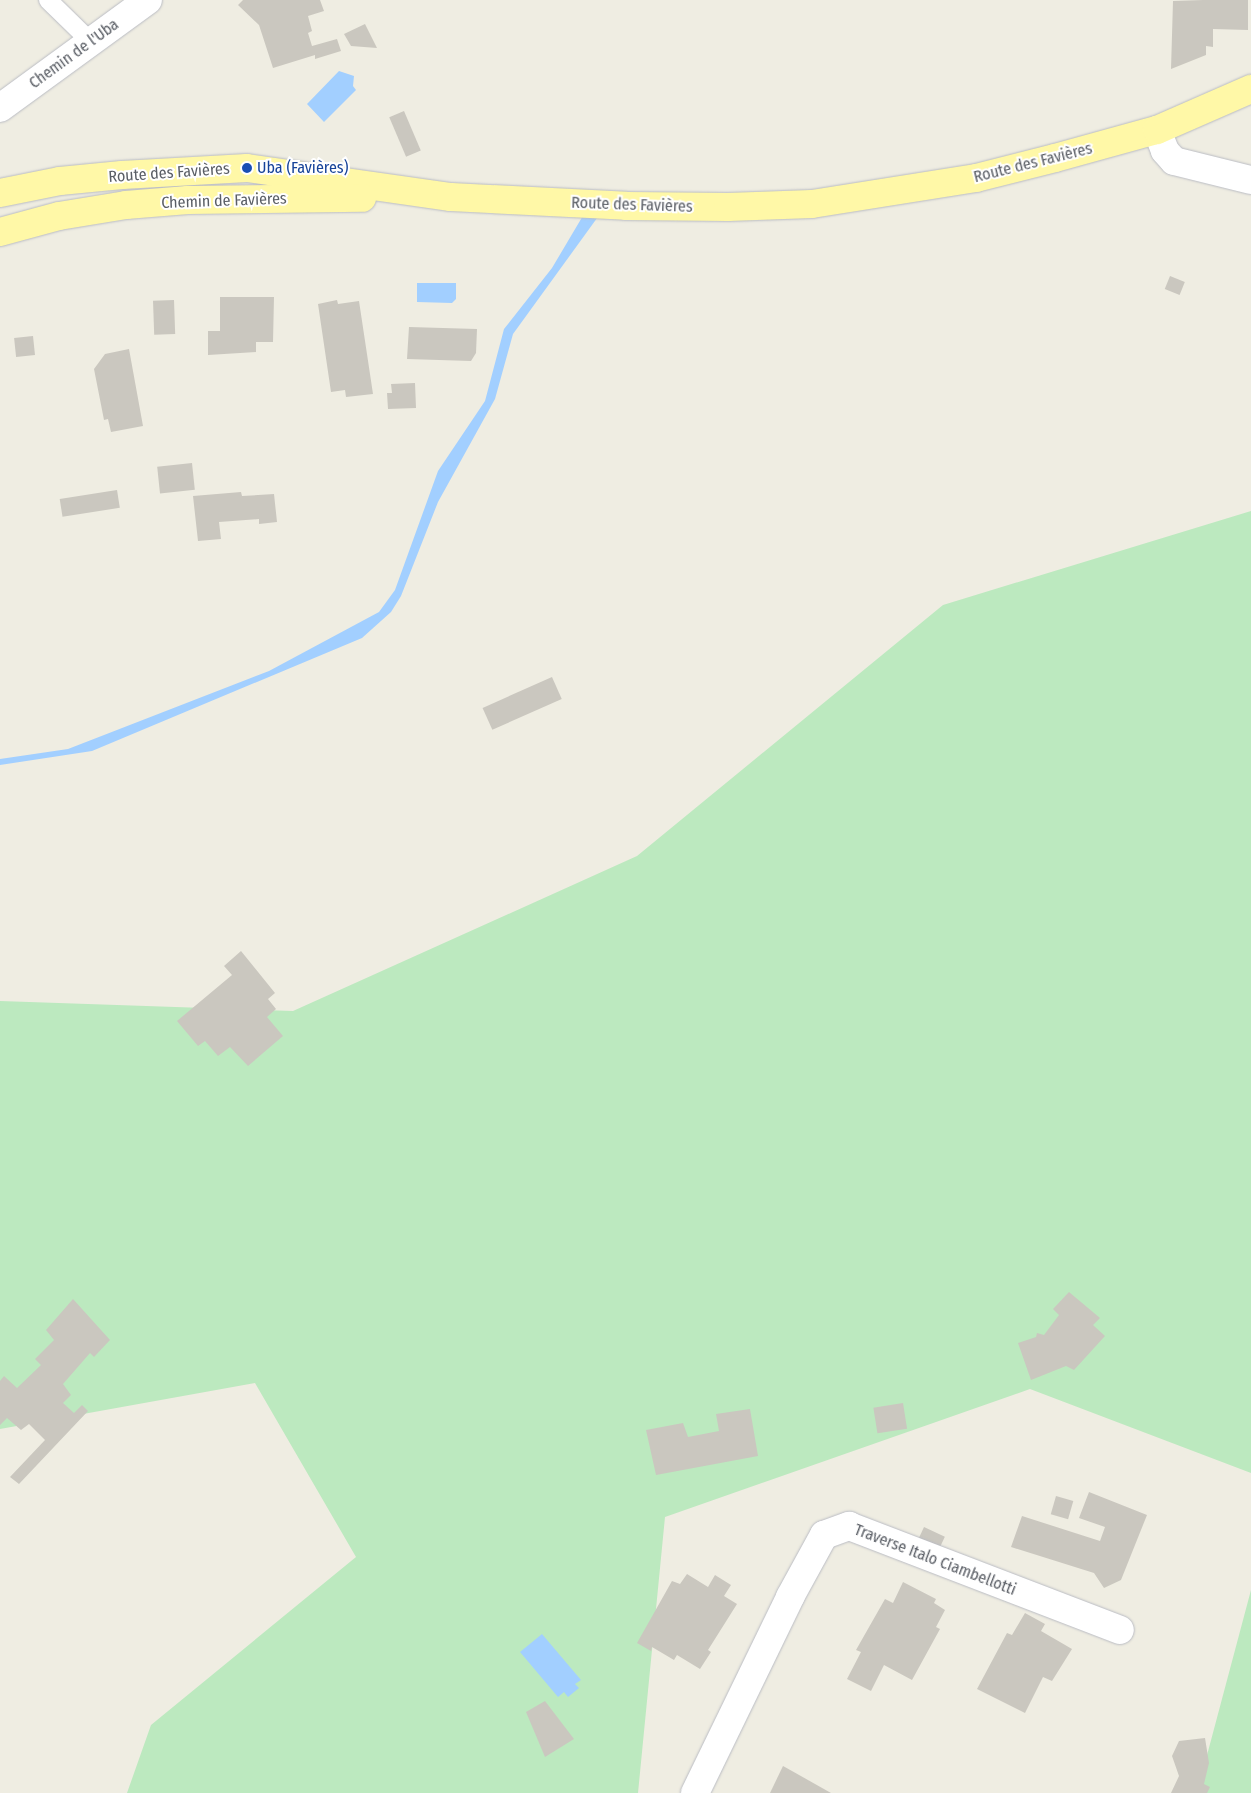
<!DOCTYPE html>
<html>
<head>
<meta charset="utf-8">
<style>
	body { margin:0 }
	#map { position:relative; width:1251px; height:1793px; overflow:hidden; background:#efede2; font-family:"Fira Sans Condensed",sans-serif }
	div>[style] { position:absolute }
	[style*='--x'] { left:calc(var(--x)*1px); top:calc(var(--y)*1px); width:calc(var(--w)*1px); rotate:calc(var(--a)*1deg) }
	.green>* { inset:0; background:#bce9bf }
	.water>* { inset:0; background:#a2cfff }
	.building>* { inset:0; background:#cac7bf; transform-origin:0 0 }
	.roads { filter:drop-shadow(0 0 1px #babcc3) drop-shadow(0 0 1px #babcc3) }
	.lane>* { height:18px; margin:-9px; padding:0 9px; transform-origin:9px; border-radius:9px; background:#fff }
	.street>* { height:28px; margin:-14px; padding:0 14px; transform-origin:14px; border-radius:14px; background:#fff }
	.secondary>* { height:28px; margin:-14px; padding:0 14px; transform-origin:14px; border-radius:14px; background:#fff }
	.primary>* { height:28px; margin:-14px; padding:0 14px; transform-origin:14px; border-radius:14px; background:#fff8a7 }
	.dots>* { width:14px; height:14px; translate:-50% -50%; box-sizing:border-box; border:2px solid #fff; border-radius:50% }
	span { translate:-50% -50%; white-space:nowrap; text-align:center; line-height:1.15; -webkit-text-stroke:4px #fff; paint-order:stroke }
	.street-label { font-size:16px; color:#5a5e65 }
	.transit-label { font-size:16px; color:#164399 }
	.left { translate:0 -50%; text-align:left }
</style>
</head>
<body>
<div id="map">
	<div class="green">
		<i style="clip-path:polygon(1251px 511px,1251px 1473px,1030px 1389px,665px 1517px,638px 1793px,127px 1793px,151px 1725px,356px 1557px,255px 1383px,0 1429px,0 1001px,293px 1011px,637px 856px,943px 605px)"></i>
		<i style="clip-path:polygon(1251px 1590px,1251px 1793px,1195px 1793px,1206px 1759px)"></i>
	</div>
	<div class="water">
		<i style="clip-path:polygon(339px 71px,354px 76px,353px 86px,356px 90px,324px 122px,307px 104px)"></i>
		<i style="clip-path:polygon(584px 214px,600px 214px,513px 334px,495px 399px,438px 502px,401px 596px,391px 612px,362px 638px,92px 751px,0 765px,0 759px,68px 749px,269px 671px,379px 612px,395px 590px,438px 471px,485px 401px,504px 329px,552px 268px)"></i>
		<i style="clip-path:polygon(417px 283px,456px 283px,456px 299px,452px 303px,417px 302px)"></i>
		<i style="clip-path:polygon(542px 1634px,581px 1680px,575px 1684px,579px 1688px,568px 1697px,564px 1692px,558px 1697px,520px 1652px)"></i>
	</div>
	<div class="building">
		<i style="clip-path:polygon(243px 0,320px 0,324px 11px,308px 16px,312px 31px,308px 33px,312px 46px,337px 39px,341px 51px,315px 59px,315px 55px,273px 68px,259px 25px,238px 5px)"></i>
		<i style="clip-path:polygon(1203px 0,1248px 0,1248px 30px,1213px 29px,1213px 47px,1206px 46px,1206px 55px,1171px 69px,1173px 1px)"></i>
		<i style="clip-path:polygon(365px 24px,377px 48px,351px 46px,344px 34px)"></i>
		<i style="left:404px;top:111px;width:43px;height:16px;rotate:67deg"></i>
		<i style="left:1170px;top:276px;width:16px;height:14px;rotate:22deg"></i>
		<i style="clip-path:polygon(220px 297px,274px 297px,273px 342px,256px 342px,256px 352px,208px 355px,208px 331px,220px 331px)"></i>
		<i style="left:174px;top:300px;width:34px;height:21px;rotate:88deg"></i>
		<i style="clip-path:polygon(337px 300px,338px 304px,359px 301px,373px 394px,346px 397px,345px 390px,331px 392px,318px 304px)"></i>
		<i style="clip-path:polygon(409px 327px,477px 329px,476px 353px,471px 361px,407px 359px)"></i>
		<i style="left:33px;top:336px;width:19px;height:19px;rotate:84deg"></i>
		<i style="clip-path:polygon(129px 349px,143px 426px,111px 432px,108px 419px,104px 420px,94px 369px,105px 354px)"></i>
		<i style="clip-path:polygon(415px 383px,416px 408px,388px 409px,387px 393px,392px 393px,391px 384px)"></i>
		<i style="left:192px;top:463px;width:27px;height:35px;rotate:84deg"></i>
		<i style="left:117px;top:490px;width:18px;height:58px;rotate:81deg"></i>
		<i style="clip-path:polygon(241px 492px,242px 496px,274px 494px,277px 522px,259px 524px,259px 519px,219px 522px,221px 539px,198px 541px,193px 496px)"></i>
		<i style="left:552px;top:677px;width:24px;height:76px;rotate:66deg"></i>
		<i style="clip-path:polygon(241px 951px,275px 993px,268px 999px,276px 1009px,267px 1017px,283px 1036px,248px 1066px,230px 1047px,218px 1056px,205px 1041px,198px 1046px,177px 1021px,232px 975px,224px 966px)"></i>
		<i style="clip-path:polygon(1069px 1292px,1100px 1318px,1093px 1325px,1105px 1336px,1074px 1370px,1066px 1366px,1031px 1380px,1018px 1343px,1036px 1337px,1037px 1333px,1044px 1335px,1059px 1315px,1053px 1309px)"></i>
		<i style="clip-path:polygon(73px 1299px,110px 1340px,94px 1357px,90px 1353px,63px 1384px,71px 1395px,63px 1403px,74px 1413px,82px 1405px,88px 1411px,19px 1484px,10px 1477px,45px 1440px,29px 1424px,21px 1430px,7px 1418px,0 1425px,0 1381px,4px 1376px,17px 1388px,41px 1365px,35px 1359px,54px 1340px,46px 1330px)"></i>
		<i style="left:903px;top:1403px;width:26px;height:30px;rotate:81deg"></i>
		<i style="clip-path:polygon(750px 1409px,758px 1456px,656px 1475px,646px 1430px,683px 1423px,688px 1437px,719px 1431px,716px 1414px)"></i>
		<i style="clip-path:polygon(1089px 1492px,1147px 1515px,1121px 1580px,1104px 1588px,1094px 1573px,1011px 1547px,1022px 1516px,1100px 1541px,1105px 1527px,1079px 1518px)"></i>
		<i style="left:1056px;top:1496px;width:18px;height:19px;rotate:16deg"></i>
		<i style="left:924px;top:1527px;width:23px;height:20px;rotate:25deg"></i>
		<i style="clip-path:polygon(687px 1574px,708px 1587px,715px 1575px,731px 1585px,724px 1596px,737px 1604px,708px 1650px,711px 1652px,700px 1669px,677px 1655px,674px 1660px,652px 1647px,651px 1651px,637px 1643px,672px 1581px,680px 1584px)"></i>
		<i style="clip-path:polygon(903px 1582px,936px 1599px,934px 1603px,945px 1610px,936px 1627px,940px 1629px,912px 1680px,884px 1665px,871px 1691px,847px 1679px,861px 1652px,856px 1650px,885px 1599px,893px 1603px)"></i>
		<i style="clip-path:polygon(1025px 1613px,1045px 1624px,1041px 1631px,1072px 1649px,1052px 1681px,1043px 1677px,1025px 1713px,977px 1689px,1007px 1633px,1012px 1635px)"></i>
		<i style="clip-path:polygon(545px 1701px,574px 1739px,545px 1757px,526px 1712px)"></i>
		<i style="clip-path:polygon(1205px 1738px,1209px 1763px,1204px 1784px,1210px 1787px,1207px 1793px,1171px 1793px,1179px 1776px,1172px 1756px,1179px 1741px)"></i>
		<i style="clip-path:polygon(783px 1766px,792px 1771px,831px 1793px,770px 1793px)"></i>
	</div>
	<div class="roads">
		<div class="lane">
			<i style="--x:48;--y:0;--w:60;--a:44.3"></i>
		</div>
		<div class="street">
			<i style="--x:1157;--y:130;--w:22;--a:69"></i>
			<i style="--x:1165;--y:151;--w:13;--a:48"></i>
			<i style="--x:1174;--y:161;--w:79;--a:13.9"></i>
			<i style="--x:695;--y:1793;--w:218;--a:-64.1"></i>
			<i style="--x:790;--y:1597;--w:71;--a:-61.3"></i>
			<i style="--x:824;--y:1535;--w:27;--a:-20"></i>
			<i style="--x:849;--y:1526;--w:290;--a:21"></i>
		</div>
		<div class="secondary">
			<i style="--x:0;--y:108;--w:183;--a:-36.1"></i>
		</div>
		<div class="primary">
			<i style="--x:0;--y:193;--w:61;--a:-11.3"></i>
			<i style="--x:60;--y:181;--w:62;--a:-5.5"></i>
			<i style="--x:122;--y:175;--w:125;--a:-3.2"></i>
			<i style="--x:247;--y:168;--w:206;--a:8.1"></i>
			<i style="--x:451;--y:197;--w:175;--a:2.9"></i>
			<i style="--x:626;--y:206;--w:102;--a:0.6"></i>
			<i style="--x:728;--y:207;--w:84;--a:-2"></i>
			<i style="--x:812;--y:204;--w:166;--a:-9"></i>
			<i style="--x:976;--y:178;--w:81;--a:-14.2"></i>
			<i style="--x:1055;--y:158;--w:106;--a:-15.4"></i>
			<i style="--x:1157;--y:130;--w:103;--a:-23.6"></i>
			<i style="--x:0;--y:232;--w:61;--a:-15.2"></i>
			<i style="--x:59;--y:216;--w:68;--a:-9.3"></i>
			<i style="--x:126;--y:205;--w:62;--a:-4.6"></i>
			<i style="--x:188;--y:200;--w:174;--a:-0.7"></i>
		</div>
	</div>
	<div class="dots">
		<i style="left:247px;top:168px;background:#1a4fb4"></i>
	</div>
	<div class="street-label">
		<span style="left:74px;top:54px;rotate:-36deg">Chemin de l'Uba</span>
		<span style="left:1033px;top:163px;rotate:-14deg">Route des Favières</span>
		<span style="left:169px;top:173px;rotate:-4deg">Route des Favières</span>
		<span style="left:224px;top:201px;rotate:-2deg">Chemin de Favières</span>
		<span style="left:632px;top:205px;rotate:2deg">Route des Favières</span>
		<span style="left:935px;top:1560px;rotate:21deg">Traverse Italo Ciambellotti</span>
	</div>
	<div class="transit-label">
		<span class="left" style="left:257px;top:168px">Uba (Favières)</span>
	</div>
</div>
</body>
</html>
